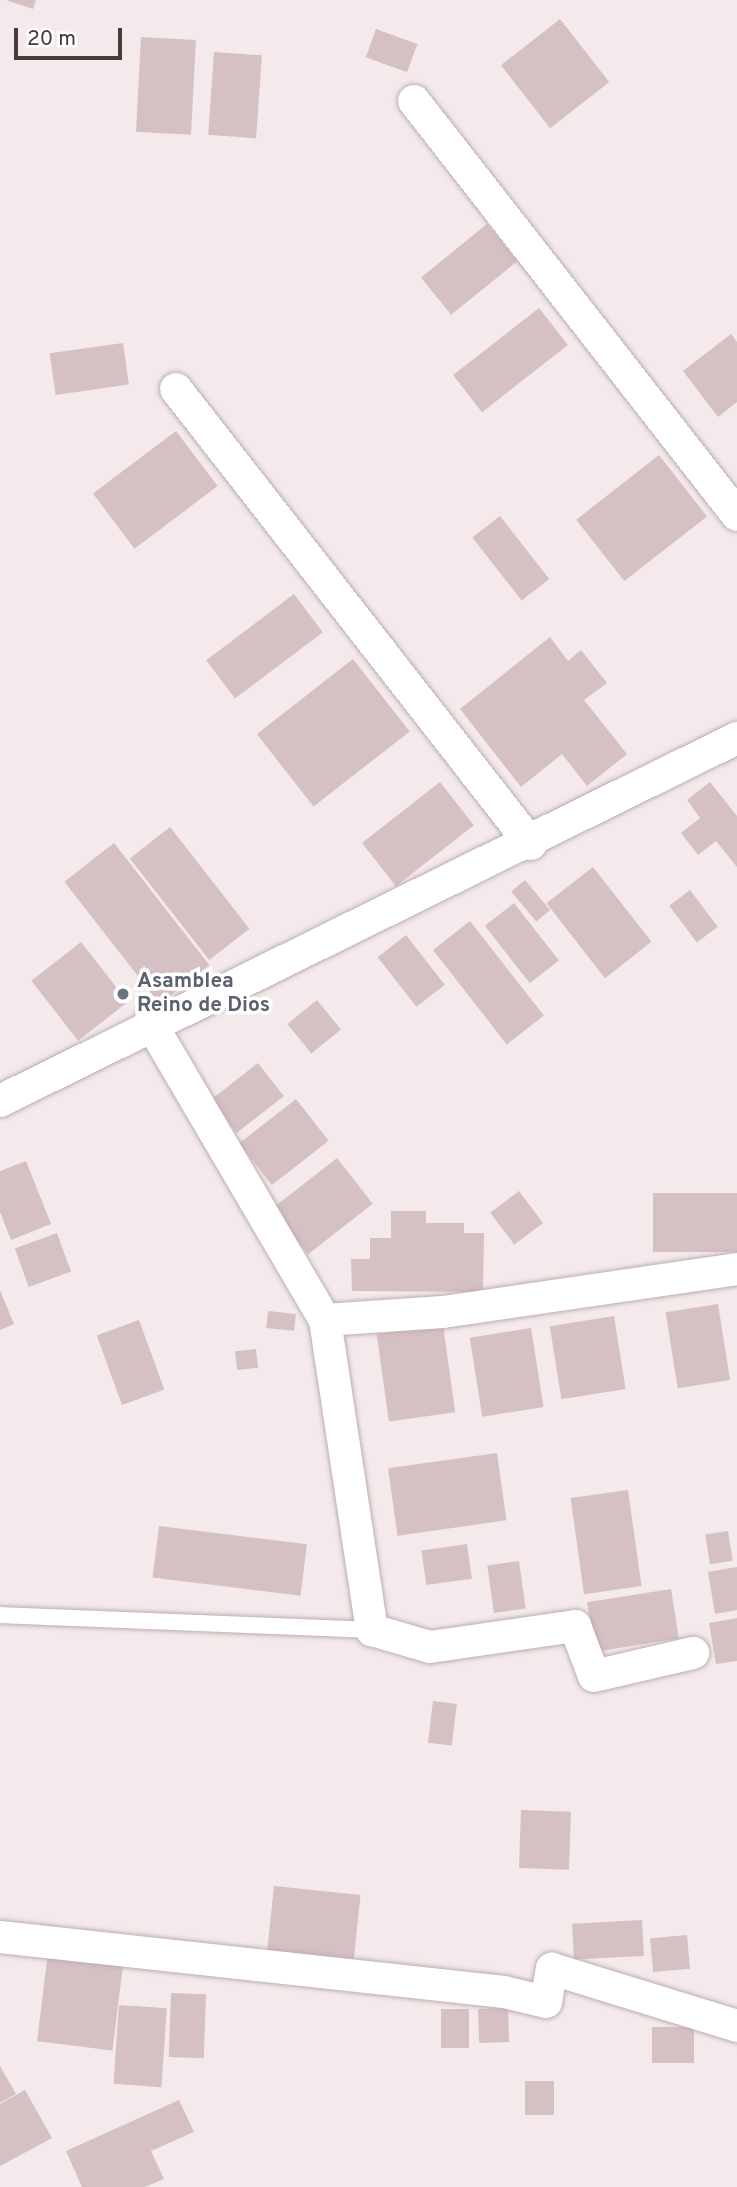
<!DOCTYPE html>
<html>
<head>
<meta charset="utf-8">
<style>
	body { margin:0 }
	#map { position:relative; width:737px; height:2187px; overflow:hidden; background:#f4eaeb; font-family:Overpass,sans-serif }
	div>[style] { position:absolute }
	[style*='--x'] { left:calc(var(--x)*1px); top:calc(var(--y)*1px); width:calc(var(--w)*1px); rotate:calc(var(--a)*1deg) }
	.building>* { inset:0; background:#d5c0c3; transform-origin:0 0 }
	.roads { filter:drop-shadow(0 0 2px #bfadae) drop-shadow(0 0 2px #bfadae) }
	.lane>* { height:16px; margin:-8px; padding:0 8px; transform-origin:8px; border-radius:8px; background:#fff }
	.street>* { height:32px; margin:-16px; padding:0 16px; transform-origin:16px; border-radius:16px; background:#fff }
	.dots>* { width:19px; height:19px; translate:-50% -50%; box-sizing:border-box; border:4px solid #fff; border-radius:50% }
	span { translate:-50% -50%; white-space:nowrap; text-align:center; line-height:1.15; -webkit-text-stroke:7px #fff; paint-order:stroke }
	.worship-label { font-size:21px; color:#5b616d; font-weight:700 }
	.left { translate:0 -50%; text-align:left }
	.scale { position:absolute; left:14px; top:28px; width:108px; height:32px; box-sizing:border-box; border:4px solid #48393a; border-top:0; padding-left:9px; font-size:21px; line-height:24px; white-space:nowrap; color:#48393a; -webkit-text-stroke:5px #fff; paint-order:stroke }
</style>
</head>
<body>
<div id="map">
	<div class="building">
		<i style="clip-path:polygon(6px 0,36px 0,33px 9px)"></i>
		<i style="left:560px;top:19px;width:80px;height:75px;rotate:52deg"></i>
		<i style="left:376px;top:29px;width:44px;height:30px;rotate:20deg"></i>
		<i style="left:141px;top:37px;width:55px;height:95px;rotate:3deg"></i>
		<i style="left:214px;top:52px;width:48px;height:83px;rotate:4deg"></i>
		<i style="left:487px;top:224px;width:48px;height:85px;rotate:51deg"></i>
		<i style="left:539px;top:308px;width:47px;height:109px;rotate:52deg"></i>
		<i style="clip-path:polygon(731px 334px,737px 342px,737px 402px,718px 417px,683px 371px)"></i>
		<i style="left:123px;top:343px;width:42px;height:74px;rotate:82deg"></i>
		<i style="left:176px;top:431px;width:69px;height:104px;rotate:53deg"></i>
		<i style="left:659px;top:455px;width:78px;height:105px;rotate:52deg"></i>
		<i style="left:500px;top:516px;width:80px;height:35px;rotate:52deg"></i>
		<i style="left:294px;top:594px;width:48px;height:110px;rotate:53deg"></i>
		<i style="clip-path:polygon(550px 637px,568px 661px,581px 650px,607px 683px,584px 700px,627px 754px,587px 786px,562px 754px,521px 787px,460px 709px)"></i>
		<i style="left:353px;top:659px;width:92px;height:122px;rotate:52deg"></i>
		<i style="left:440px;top:782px;width:55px;height:99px;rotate:52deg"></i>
		<i style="clip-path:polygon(710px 782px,737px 816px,737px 867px,716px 841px,698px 855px,681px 833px,700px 818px,687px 800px)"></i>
		<i style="left:170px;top:827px;width:129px;height:51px;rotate:52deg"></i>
		<i style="left:114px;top:843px;width:155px;height:63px;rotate:52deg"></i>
		<i style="left:593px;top:867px;width:95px;height:59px;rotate:52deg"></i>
		<i style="left:525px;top:880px;width:39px;height:18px;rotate:50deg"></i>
		<i style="left:690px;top:890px;width:46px;height:26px;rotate:53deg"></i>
		<i style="left:514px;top:903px;width:73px;height:37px;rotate:52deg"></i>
		<i style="left:470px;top:921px;width:120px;height:47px;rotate:52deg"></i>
		<i style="left:406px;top:935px;width:63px;height:36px;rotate:52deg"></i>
		<i style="left:81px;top:942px;width:76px;height:63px;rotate:52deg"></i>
		<i style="left:317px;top:1000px;width:38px;height:38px;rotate:51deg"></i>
		<i style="left:258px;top:1063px;width:42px;height:60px;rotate:52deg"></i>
		<i style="left:296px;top:1099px;width:53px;height:72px;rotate:52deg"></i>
		<i style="left:337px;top:1158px;width:58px;height:82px;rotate:52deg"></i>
		<i style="clip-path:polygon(26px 1161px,51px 1224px,11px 1240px,0 1212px,0 1171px)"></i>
		<i style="left:519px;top:1191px;width:40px;height:36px;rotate:53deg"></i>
		<i style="left:737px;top:1193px;width:59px;height:84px;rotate:90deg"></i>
		<i style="clip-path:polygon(391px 1211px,426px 1211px,426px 1223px,464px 1223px,464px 1233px,484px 1233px,483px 1292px,352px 1291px,351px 1259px,370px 1259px,370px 1238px,391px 1238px)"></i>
		<i style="left:57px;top:1233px;width:41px;height:45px;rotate:70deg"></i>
		<i style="clip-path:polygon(0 1290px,14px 1324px,0 1330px)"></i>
		<i style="left:718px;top:1304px;width:77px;height:53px;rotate:81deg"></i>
		<i style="left:268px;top:1311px;width:28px;height:17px;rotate:6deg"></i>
		<i style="left:614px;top:1316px;width:74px;height:65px;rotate:81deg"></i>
		<i style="left:139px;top:1320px;width:74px;height:45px;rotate:70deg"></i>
		<i style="left:443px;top:1325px;width:88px;height:67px;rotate:82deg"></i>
		<i style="left:531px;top:1328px;width:80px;height:62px;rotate:81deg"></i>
		<i style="left:256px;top:1349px;width:19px;height:21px;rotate:84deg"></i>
		<i style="left:497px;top:1453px;width:68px;height:110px;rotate:82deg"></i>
		<i style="left:628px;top:1490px;width:97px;height:58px;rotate:82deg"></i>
		<i style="left:159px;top:1526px;width:149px;height:52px;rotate:7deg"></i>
		<i style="left:728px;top:1531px;width:30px;height:23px;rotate:81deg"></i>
		<i style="left:467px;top:1544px;width:35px;height:46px;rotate:82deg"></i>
		<i style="left:519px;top:1561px;width:48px;height:32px;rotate:82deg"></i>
		<i style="clip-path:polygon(737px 1567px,737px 1610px,715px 1614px,708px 1572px)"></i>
		<i style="left:671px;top:1589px;width:50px;height:85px;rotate:81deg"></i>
		<i style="clip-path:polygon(737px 1618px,737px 1661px,716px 1664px,709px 1623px)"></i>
		<i style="left:433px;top:1701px;width:24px;height:42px;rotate:7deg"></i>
		<i style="left:521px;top:1810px;width:50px;height:58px;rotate:2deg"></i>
		<i style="left:274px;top:1886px;width:87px;height:67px;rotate:6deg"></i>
		<i style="left:642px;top:1920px;width:36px;height:70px;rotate:87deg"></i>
		<i style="left:687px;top:1935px;width:34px;height:37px;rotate:85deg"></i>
		<i style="left:48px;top:1952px;width:76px;height:90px;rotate:7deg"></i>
		<i style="left:171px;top:1993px;width:35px;height:64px;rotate:2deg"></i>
		<i style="left:119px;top:2005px;width:48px;height:79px;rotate:4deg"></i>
		<i style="left:508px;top:2008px;width:34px;height:30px;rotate:88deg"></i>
		<i style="left:441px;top:2009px;width:28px;height:39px"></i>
		<i style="left:652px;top:2027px;width:42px;height:36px"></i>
		<i style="clip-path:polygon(0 2066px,16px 2094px,0 2103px)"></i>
		<i style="left:525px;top:2081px;width:29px;height:34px"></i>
		<i style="clip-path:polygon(25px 2090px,52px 2138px,0 2166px,0 2104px)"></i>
		<i style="clip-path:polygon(179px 2100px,194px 2132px,151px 2151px,164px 2179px,145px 2187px,82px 2187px,66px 2151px)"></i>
	</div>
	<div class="roads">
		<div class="lane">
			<i style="--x:0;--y:1615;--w:372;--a:2.3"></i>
		</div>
		<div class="street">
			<i style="--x:414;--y:101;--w:525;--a:52.04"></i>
			<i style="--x:176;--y:389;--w:577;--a:52.04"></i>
			<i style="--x:150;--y:1022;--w:346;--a:59.6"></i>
			<i style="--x:325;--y:1320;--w:118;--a:-3.9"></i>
			<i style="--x:443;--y:1312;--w:297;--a:-8.3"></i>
			<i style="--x:0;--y:1101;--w:822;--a:-26.22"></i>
			<i style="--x:325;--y:1320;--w:314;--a:81.4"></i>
			<i style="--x:372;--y:1630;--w:60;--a:16.3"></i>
			<i style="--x:430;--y:1647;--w:147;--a:-8.2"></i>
			<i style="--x:575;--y:1626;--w:53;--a:69.2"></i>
			<i style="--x:594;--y:1676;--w:102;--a:-13.1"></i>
			<i style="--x:0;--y:1937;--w:507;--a:6.23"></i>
			<i style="--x:504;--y:1992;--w:43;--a:13.4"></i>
			<i style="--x:546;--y:2002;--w:34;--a:-80"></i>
			<i style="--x:552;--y:1969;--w:194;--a:17.1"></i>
		</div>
	</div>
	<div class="dots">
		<i style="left:123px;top:994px;background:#6b7280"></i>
	</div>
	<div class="worship-label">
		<span class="left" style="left:137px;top:994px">Asamblea<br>Reino de Dios</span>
	</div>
	<div class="scale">20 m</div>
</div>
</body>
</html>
